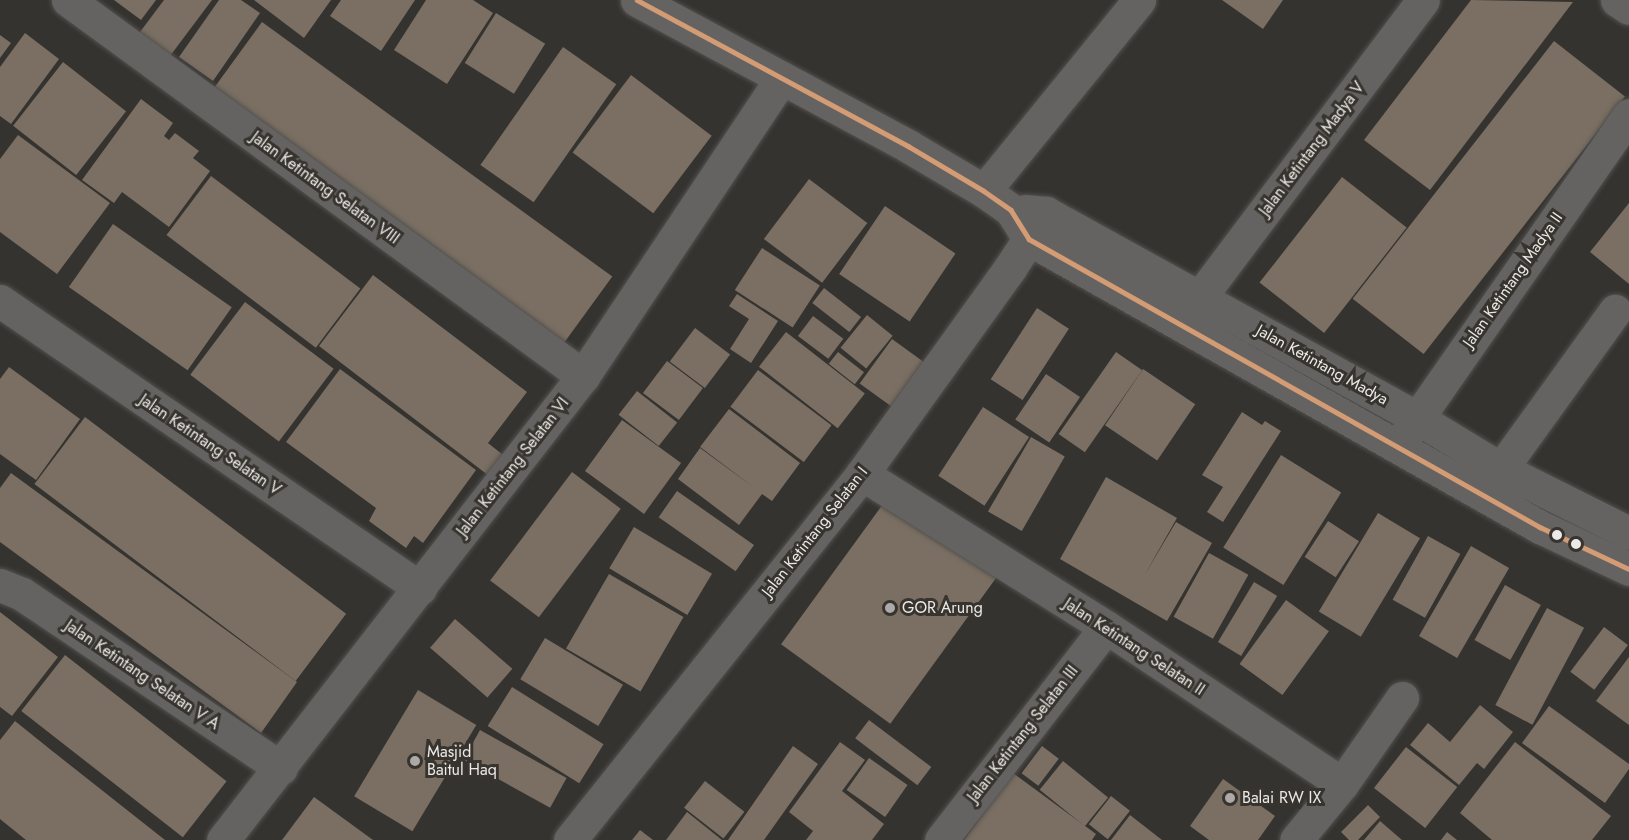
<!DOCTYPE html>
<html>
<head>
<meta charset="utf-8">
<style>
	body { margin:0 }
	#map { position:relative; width:1629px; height:840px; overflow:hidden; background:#353330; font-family:Jost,sans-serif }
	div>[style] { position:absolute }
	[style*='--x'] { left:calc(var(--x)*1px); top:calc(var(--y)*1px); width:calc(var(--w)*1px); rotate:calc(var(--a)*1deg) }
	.building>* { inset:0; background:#7a6f62; transform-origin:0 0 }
	.roads { filter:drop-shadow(0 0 2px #52504e) drop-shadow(0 0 2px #52504e) }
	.minor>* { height:33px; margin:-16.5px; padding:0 16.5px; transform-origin:16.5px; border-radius:16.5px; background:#656361 }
	.bus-1>* { height:4.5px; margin:-2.25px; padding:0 2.25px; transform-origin:2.25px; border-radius:2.25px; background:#d39c74 }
	.dots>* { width:16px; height:16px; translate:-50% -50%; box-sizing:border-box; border:3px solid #37332e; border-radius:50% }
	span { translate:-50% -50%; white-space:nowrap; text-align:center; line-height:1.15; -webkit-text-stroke:6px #37332e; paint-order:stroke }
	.street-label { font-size:16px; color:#ece9e6 }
	.poi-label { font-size:16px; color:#ece9e6 }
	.left { translate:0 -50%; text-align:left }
</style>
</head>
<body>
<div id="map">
	<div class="building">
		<i style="clip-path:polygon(114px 0,156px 0,141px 20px)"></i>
		<i style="clip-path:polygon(164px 0,212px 0,164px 64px,134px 40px)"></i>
		<i style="clip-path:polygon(219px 0,241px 0,260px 13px,213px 81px,179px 57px)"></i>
		<i style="clip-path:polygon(254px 0,331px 0,304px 38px)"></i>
		<i style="clip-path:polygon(341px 0,415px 0,381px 51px,330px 16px)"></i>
		<i style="clip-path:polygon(426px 0,473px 0,493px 13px,447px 84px,394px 50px)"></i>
		<i style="clip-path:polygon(1222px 0,1283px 0,1263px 29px)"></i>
		<i style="clip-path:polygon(1471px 0,1573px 2px,1430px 190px,1364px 140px)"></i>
		<i style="left:496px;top:13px;width:58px;height:59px;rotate:32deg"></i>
		<i style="left:262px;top:22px;width:433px;height:82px;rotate:36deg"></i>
		<i style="clip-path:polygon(25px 33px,59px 59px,11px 124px,0 116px,0 67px)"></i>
		<i style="clip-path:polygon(0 35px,11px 43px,0 58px)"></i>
		<i style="left:1554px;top:41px;width:90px;height:327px;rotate:38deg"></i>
		<i style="left:563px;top:47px;width:65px;height:144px;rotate:35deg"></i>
		<i style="left:63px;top:62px;width:80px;height:81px;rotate:38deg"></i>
		<i style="left:631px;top:75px;width:101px;height:97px;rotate:37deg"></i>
		<i style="clip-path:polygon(141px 99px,173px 123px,164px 136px,169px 140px,175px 133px,199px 151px,193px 158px,210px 171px,169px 227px,122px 192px,114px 203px,82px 180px)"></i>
		<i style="clip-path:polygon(18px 135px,110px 203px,57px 274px,0 232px,0 159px)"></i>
		<i style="left:211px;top:176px;width:187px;height:74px;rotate:37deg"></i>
		<i style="left:1342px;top:177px;width:82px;height:134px;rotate:38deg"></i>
		<i style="left:809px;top:179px;width:73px;height:75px;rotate:37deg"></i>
		<i style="clip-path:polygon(1629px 203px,1629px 284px,1590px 252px)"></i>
		<i style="left:885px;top:206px;width:85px;height:82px;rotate:34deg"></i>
		<i style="left:113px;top:224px;width:145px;height:77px;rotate:35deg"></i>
		<i style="left:762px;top:248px;width:69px;height:50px;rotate:33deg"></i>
		<i style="clip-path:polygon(373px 275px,527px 392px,488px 443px,512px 462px,497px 482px,319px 346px)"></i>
		<i style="left:824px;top:288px;width:47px;height:19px;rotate:38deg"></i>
		<i style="clip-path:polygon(737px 294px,778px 321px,751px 363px,730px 349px,749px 319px,729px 306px)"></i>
		<i style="left:245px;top:302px;width:111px;height:91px;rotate:37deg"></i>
		<i style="left:1037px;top:308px;width:38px;height:85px;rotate:33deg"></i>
		<i style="left:867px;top:315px;width:33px;height:42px;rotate:39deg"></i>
		<i style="left:813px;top:316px;width:38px;height:25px;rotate:37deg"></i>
		<i style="left:695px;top:328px;width:44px;height:42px;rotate:37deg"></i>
		<i style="left:786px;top:332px;width:100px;height:44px;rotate:38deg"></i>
		<i style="left:892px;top:339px;width:41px;height:55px;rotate:36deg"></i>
		<i style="left:838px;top:352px;width:33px;height:15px;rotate:38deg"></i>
		<i style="left:1116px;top:352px;width:32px;height:100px;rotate:35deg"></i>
		<i style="left:667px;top:361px;width:45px;height:40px;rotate:37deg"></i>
		<i style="clip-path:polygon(9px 367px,80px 419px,36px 480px,0 454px,0 379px)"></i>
		<i style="clip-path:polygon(340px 369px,476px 470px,423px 543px,414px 536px,406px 548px,369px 521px,376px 508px,286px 442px)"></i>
		<i style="left:1143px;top:369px;width:63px;height:68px;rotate:34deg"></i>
		<i style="left:758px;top:370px;width:92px;height:46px;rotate:37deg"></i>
		<i style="left:1046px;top:374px;width:41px;height:55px;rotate:34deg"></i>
		<i style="left:637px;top:391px;width:51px;height:30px;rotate:38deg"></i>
		<i style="left:983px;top:407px;width:55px;height:82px;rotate:33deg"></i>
		<i style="clip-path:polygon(729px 409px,800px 463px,772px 501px,762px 494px,739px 525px,678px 479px,700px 448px,756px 489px,700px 447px)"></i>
		<i style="clip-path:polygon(1242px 412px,1262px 425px,1265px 421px,1281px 431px,1223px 522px,1207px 512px,1223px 487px,1202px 475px)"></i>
		<i style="left:85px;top:417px;width:327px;height:84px;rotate:37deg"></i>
		<i style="left:622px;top:420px;width:73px;height:63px;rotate:36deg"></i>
		<i style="left:1031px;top:437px;width:39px;height:86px;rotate:30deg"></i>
		<i style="left:1281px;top:455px;width:71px;height:109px;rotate:32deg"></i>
		<i style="left:572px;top:472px;width:61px;height:136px;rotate:37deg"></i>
		<i style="clip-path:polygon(11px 473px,297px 682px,261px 733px,0 542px,0 488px)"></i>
		<i style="clip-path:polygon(1106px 477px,1177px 518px,1144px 576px,1176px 522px,1212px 543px,1167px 621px,1060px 559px)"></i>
		<i style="left:677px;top:491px;width:94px;height:32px;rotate:35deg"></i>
		<i style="left:891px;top:493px;width:135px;height:187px;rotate:36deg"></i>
		<i style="left:1378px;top:513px;width:49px;height:115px;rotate:31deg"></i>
		<i style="left:1328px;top:521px;width:37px;height:43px;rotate:33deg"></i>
		<i style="left:634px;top:527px;width:91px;height:48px;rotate:31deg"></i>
		<i style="left:1428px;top:536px;width:37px;height:73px;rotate:29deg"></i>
		<i style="left:1471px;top:546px;width:44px;height:104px;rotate:30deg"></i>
		<i style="left:1209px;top:553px;width:45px;height:73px;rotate:29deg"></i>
		<i style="left:609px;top:574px;width:86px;height:86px;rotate:30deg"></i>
		<i style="left:1254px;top:582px;width:27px;height:70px;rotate:31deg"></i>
		<i style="left:1505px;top:585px;width:41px;height:63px;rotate:29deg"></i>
		<i style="left:1286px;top:600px;width:53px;height:79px;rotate:36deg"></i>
		<i style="left:1547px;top:608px;width:42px;height:110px;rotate:28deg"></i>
		<i style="clip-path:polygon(0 612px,58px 657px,12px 716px,0 707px)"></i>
		<i style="left:455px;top:619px;width:76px;height:38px;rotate:41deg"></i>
		<i style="left:1604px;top:627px;width:30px;height:56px;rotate:37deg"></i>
		<i style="left:545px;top:638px;width:91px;height:48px;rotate:31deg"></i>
		<i style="left:65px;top:655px;width:205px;height:71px;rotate:38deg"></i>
		<i style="clip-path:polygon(1629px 657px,1629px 725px,1596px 701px)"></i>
		<i style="left:512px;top:687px;width:108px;height:46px;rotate:32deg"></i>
		<i style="left:418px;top:690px;width:68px;height:124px;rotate:31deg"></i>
		<i style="clip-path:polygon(1480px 705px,1513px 732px,1484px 769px,1477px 763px,1459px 785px,1410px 745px,1428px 723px,1450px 742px)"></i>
		<i style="clip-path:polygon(1549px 706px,1629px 764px,1629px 769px,1605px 803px,1522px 743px)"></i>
		<i style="left:869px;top:720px;width:78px;height:23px;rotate:37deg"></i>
		<i style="clip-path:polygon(15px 721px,51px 750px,165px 840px,26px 840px,0 819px,0 740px)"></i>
		<i style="left:480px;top:730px;width:99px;height:34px;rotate:29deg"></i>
		<i style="clip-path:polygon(840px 742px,865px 760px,842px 791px,884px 824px,872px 840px,806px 840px,813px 831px,789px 812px)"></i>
		<i style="clip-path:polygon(1515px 742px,1611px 816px,1592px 840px,1492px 840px,1460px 813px)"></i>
		<i style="clip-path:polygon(793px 746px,818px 764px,764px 840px,728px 840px)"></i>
		<i style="left:1042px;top:746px;width:21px;height:34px;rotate:37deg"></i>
		<i style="left:1406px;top:747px;width:65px;height:52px;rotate:38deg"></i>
		<i style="left:869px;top:758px;width:47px;height:39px;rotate:35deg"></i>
		<i style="left:1063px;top:761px;width:58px;height:37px;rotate:39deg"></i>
		<i style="clip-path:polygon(1013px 773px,1096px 834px,1092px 840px,964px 840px)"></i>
		<i style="clip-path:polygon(1223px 779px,1275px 816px,1258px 840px,1209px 840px,1190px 826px)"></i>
		<i style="left:705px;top:781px;width:50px;height:34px;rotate:38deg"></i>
		<i style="left:1111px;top:796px;width:24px;height:36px;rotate:38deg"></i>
		<i style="clip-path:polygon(314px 797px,373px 840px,282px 840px)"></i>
		<i style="clip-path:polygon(1368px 805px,1380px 817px,1358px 840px,1349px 840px,1341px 832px)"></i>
		<i style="clip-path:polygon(687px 812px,722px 840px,666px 840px)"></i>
		<i style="clip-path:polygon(1130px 815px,1162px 840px,1111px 840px)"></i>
		<i style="clip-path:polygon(1380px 821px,1402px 840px,1364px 840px)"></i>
		<i style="clip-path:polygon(640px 830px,653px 840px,632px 840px)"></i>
		<i style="clip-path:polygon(1447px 832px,1457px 840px,1441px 840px)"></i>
	</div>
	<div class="roads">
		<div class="minor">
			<i style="--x:68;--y:0;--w:638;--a:36.13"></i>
			<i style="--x:637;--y:0;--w:308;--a:28.3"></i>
			<i style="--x:908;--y:146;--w:88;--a:30.6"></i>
			<i style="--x:984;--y:191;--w:33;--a:35"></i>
			<i style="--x:1011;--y:210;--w:34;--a:58"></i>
			<i style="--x:1029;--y:239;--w:587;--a:29.41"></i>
			<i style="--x:1540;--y:527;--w:98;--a:25.3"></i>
			<i style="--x:1617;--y:0;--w:14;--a:34"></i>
			<i style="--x:984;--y:191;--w:246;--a:-50.9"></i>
			<i style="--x:1025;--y:211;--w:21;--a:5"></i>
			<i style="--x:1046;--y:213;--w:424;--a:28.9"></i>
			<i style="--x:1417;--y:418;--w:98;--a:31.3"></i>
			<i style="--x:1501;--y:469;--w:143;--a:26.6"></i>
			<i style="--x:1200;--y:297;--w:371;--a:-53.1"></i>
			<i style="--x:0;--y:301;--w:509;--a:34.35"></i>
			<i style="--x:1405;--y:436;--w:391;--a:-55.1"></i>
			<i style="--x:1501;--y:469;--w:195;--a:-54.2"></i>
			<i style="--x:862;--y:474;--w:288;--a:32.1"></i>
			<i style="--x:1106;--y:627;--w:283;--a:33.6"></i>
			<i style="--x:1342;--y:784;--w:72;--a:129.4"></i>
			<i style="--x:0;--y:585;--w:24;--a:22"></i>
			<i style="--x:22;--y:594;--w:312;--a:33.9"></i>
			<i style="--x:1342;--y:784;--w:105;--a:-55.1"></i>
			<i style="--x:223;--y:840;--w:587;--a:-52.19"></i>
			<i style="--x:583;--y:376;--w:358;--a:-56.3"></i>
			<i style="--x:570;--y:840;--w:468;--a:-51.4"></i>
			<i style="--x:862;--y:474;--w:254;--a:-54.3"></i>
			<i style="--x:1010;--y:268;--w:66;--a:-56.8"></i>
			<i style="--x:941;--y:840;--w:269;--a:-52.2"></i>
		</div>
	</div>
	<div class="bus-1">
		<i style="--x:637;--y:0;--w:308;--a:28.3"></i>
		<i style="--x:908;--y:146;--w:88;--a:30.6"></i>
		<i style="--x:984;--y:191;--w:33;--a:35"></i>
		<i style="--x:1011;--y:210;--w:34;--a:58"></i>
		<i style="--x:1029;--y:239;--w:587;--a:29.41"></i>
		<i style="--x:1540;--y:527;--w:98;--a:25.3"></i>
	</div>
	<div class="dots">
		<i style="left:1557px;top:535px;background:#ece9e6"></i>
		<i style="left:1576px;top:544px;background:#ece9e6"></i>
		<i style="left:890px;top:608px;background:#aca9a6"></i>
		<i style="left:415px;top:761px;background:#aca9a6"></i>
		<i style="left:1230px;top:798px;background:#aca9a6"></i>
	</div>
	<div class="street-label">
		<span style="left:1312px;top:149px;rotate:-53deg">Jalan Ketintang Madya V</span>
		<span style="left:325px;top:188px;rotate:36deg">Jalan Ketintang Selatan VIII</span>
		<span style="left:1513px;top:280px;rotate:-55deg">Jalan Ketintang Madya II</span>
		<span style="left:1322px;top:365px;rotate:29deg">Jalan Ketintang Madya</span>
		<span style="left:210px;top:445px;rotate:34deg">Jalan Ketintang Selatan V</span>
		<span style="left:513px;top:467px;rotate:-52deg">Jalan Ketintang Selatan VI</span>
		<span style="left:815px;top:532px;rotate:-52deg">Jalan Ketintang Selatan I</span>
		<span style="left:1134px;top:647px;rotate:33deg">Jalan Ketintang Selatan II</span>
		<span style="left:142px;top:675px;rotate:34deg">Jalan Ketintang Selatan V A</span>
		<span style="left:1023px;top:734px;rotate:-52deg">Jalan Ketintang Selatan III</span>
	</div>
	<div class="poi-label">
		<span class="left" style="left:902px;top:608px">GOR Arung</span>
		<span class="left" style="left:427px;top:761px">Masjid<br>Baitul Haq</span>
		<span class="left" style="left:1242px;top:798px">Balai RW IX</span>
	</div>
</div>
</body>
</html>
